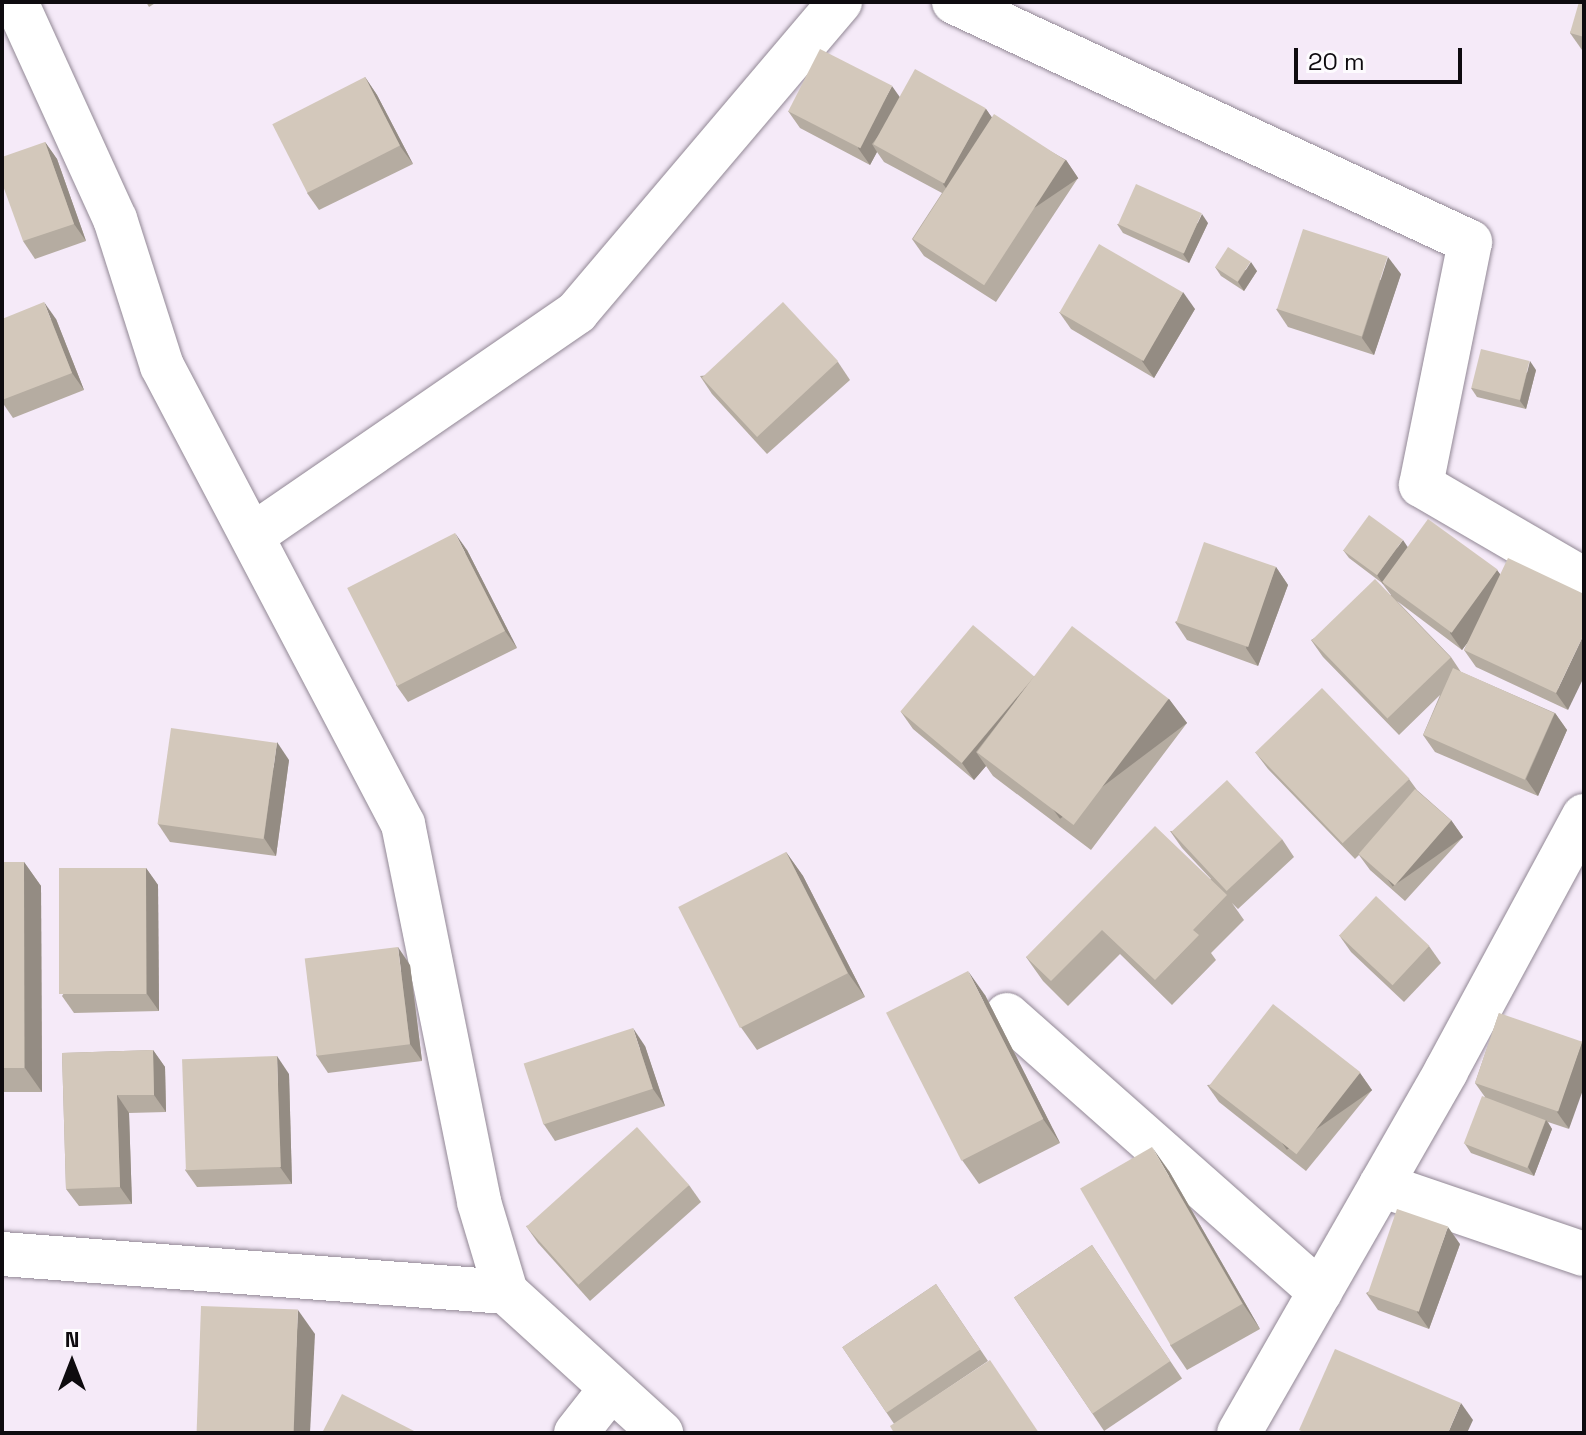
<!DOCTYPE html>
<html>
<head>
<meta charset="utf-8">
<style>
	body { margin:0 }
	#map { position:relative; width:1586px; height:1435px; overflow:hidden; background:#f5eaf8; font-family:"Space Grotesk",sans-serif }
	div>[style] { position:absolute }
	[style*='--x'] { left:calc(var(--x)*1px); top:calc(var(--y)*1px); width:calc(var(--w)*1px); rotate:calc(var(--a)*1deg) }
	.roads { filter:drop-shadow(0 0 2px #928895) drop-shadow(0 0 2px #928895) }
	.minor>* { height:44px; margin:-22px; padding:0 22px; transform-origin:22px; border-radius:22px; background:#fff }
	.wall>* { inset:0; background:#b5aca1; transform-origin:0 0 }
	.shaded-wall>* { inset:0; background:#948c83; transform-origin:0 0 }
	.building>* { inset:0; background:#d3c8bb; transform-origin:0 0 }
	span { translate:-50% -50%; white-space:nowrap; text-align:center; line-height:1.15; -webkit-text-stroke:6px #fdfbfe; paint-order:stroke }
	.frame { position:absolute; inset:0; border:4px solid #0e0b0f; pointer-events:none }
	.north { position:absolute; left:32px; top:1323px; width:80px; height:80px; -webkit-text-stroke:6px #fdfbfe; paint-order:stroke; rotate:0deg; font-size:22px; font-weight:700; line-height:32px; text-align:center; color:#0e0b0f }
	.north::after { content:''; display:block; margin:auto; width:28px; height:36px; background:#0e0b0f; clip-path:polygon(50% 0,100% 100%,50% 72%,0 100%) }
	.scale { position:absolute; left:1294px; top:48px; width:168px; height:36px; box-sizing:border-box; border:4px solid #0e0b0f; border-top:0; padding-left:10px; font-size:24px; line-height:28px; white-space:nowrap; color:#0e0b0f; -webkit-text-stroke:6px #fdfbfe; paint-order:stroke }
</style>
</head>
<body>
<div id="map">
	<div class="roads">
		<div class="minor">
			<i style="--x:16;--y:2;--w:239;--a:65.5"></i>
			<i style="--x:115;--y:219;--w:154;--a:72.3"></i>
			<i style="--x:162;--y:366;--w:518;--a:62.25"></i>
			<i style="--x:403;--y:824;--w:386;--a:78.6"></i>
			<i style="--x:479;--y:1202;--w:94;--a:73.3"></i>
			<i style="--x:506;--y:1292;--w:210;--a:42.3"></i>
			<i style="--x:954;--y:2;--w:569;--a:24.94"></i>
			<i style="--x:1470;--y:242;--w:248;--a:101.4"></i>
			<i style="--x:1421;--y:485;--w:189;--a:30.2"></i>
			<i style="--x:253;--y:535;--w:393;--a:-34.5"></i>
			<i style="--x:577;--y:312;--w:407;--a:-49.7"></i>
			<i style="--x:1007;--y:1015;--w:418;--a:41.5"></i>
			<i style="--x:1381;--y:1185;--w:214;--a:18.8"></i>
			<i style="--x:2;--y:1254;--w:505;--a:4.31"></i>
			<i style="--x:576;--y:1433;--w:53;--a:-51.8"></i>
			<i style="--x:1239;--y:1433;--w:417;--a:-60.2"></i>
			<i style="--x:1446;--y:1071;--w:290;--a:-61.6"></i>
		</div>
	</div>
	<div class="wall">
		<i style="clip-path:polygon(146px 2px,157px 2px,149px 7px)"></i>
		<i style="clip-path:polygon(1584px 2px,1584px 50px,1582px 50px,1570px 33px)"></i>
		<i style="clip-path:polygon(365px 77px,377px 95px,413px 164px,319px 210px,307px 193px)"></i>
		<i style="clip-path:polygon(899px 97px,986px 109px,992px 118px,1066px 160px,1078px 178px,996px 302px,924px 256px,912px 239px,942px 193px,884px 162px,877px 152px,870px 165px,800px 128px,788px 111px)"></i>
		<i style="clip-path:polygon(45px 142px,57px 159px,86px 241px,35px 259px,23px 241px)"></i>
		<i style="clip-path:polygon(1208px 223px,1189px 263px,1123px 233px,1117px 224px)"></i>
		<i style="clip-path:polygon(1215px 267px,1257px 271px,1244px 291px,1221px 276px)"></i>
		<i style="clip-path:polygon(1401px 274px,1374px 355px,1288px 327px,1276px 309px)"></i>
		<i style="clip-path:polygon(1195px 309px,1154px 378px,1071px 329px,1059px 312px)"></i>
		<i style="clip-path:polygon(2px 319px,56px 319px,84px 390px,13px 418px,2px 402px)"></i>
		<i style="clip-path:polygon(838px 362px,850px 380px,767px 454px,712px 394px,700px 376px)"></i>
		<i style="clip-path:polygon(1536px 370px,1526px 409px,1477px 397px,1471px 388px)"></i>
		<i style="clip-path:polygon(1407px 547px,1497px 570px,1500px 574px,1568px 710px,1476px 667px,1464px 650px,1468px 642px,1462px 650px,1397px 601px,1451px 657px,1461px 672px,1555px 713px,1567px 730px,1538px 796px,1435px 752px,1423px 735px,1440px 695px,1399px 735px,1323px 657px,1311px 640px,1391px 595px,1382px 583px,1349px 558px,1343px 550px)"></i>
		<i style="clip-path:polygon(467px 550px,517px 648px,408px 702px,396px 685px)"></i>
		<i style="clip-path:polygon(1276px 567px,1288px 585px,1258px 666px,1187px 640px,1175px 622px)"></i>
		<i style="clip-path:polygon(1034px 676px,1169px 699px,1187px 723px,1091px 850px,993px 776px,986px 766px,974px 780px,913px 729px,901px 712px)"></i>
		<i style="clip-path:polygon(1255px 752px,1409px 779px,1417px 790px,1451px 820px,1463px 837px,1405px 901px,1370px 870px,1359px 855px,1355px 859px,1268px 769px)"></i>
		<i style="clip-path:polygon(289px 760px,276px 856px,170px 842px,158px 824px)"></i>
		<i style="clip-path:polygon(1170px 831px,1282px 839px,1294px 857px,1238px 909px,1232px 903px,1244px 920px,1211px 953px,1216px 960px,1172px 1005px,1120px 954px,1068px 1006px,1043px 981px,1026px 957px,1211px 879px,1182px 848px)"></i>
		<i style="clip-path:polygon(786px 852px,803px 876px,865px 997px,757px 1050px,740px 1026px)"></i>
		<i style="clip-path:polygon(2px 862px,24px 862px,41px 886px,42px 1092px,2px 1092px)"></i>
		<i style="clip-path:polygon(146px 868px,158px 885px,159px 1011px,74px 1013px,62px 996px)"></i>
		<i style="clip-path:polygon(1339px 935px,1429px 946px,1441px 963px,1404px 1002px,1351px 952px)"></i>
		<i style="clip-path:polygon(410px 965px,422px 1061px,328px 1073px,316px 1055px)"></i>
		<i style="clip-path:polygon(985px 995px,1060px 1143px,979px 1184px,962px 1160px)"></i>
		<i style="clip-path:polygon(1499px 1013px,1569px 1129px,1548px 1122px,1552px 1129px,1534px 1176px,1471px 1153px,1465px 1144px,1485px 1097px,1475px 1083px)"></i>
		<i style="clip-path:polygon(645px 1046px,665px 1106px,555px 1141px,543px 1123px)"></i>
		<i style="clip-path:polygon(153px 1050px,165px 1067px,166px 1112px,129px 1113px,132px 1204px,79px 1206px,66px 1189px,62px 1053px)"></i>
		<i style="clip-path:polygon(1360px 1073px,1372px 1090px,1306px 1171px,1219px 1102px,1207px 1085px)"></i>
		<i style="clip-path:polygon(289px 1074px,292px 1184px,197px 1187px,185px 1170px)"></i>
		<i style="clip-path:polygon(1169px 1171px,1260px 1329px,1187px 1370px,1170px 1345px)"></i>
		<i style="clip-path:polygon(689px 1185px,701px 1202px,590px 1301px,538px 1243px,526px 1226px)"></i>
		<i style="clip-path:polygon(1460px 1244px,1429px 1329px,1378px 1310px,1366px 1293px)"></i>
		<i style="left:1092px;top:1245px;width:161px;height:94px;rotate:56deg"></i>
		<i style="left:936px;top:1284px;width:93px;height:113px;rotate:56deg"></i>
	</div>
	<div class="shaded-wall">
		<i style="clip-path:polygon(365px 77px,377px 95px,413px 164px,400px 146px)"></i>
		<i style="clip-path:polygon(892px 86px,904px 103px,872px 144px,877px 152px,870px 165px,858px 148px)"></i>
		<i style="clip-path:polygon(986px 109px,998px 126px,955px 201px,943px 184px)"></i>
		<i style="clip-path:polygon(45px 142px,57px 159px,86px 241px,74px 224px)"></i>
		<i style="left:1066px;top:160px;width:22px;height:149px;rotate:56deg"></i>
		<i style="clip-path:polygon(1202px 214px,1208px 223px,1189px 263px,1183px 254px)"></i>
		<i style="clip-path:polygon(1388px 257px,1401px 274px,1374px 355px,1362px 338px)"></i>
		<i style="clip-path:polygon(1251px 262px,1257px 271px,1244px 291px,1238px 282px)"></i>
		<i style="clip-path:polygon(1183px 292px,1195px 309px,1154px 378px,1142px 361px)"></i>
		<i style="clip-path:polygon(44px 302px,56px 319px,84px 390px,72px 373px)"></i>
		<i style="clip-path:polygon(1530px 361px,1536px 370px,1526px 409px,1520px 401px)"></i>
		<i style="clip-path:polygon(455px 533px,467px 550px,517px 648px,505px 631px)"></i>
		<i style="clip-path:polygon(1403px 540px,1409px 549px,1383px 584px,1377px 575px)"></i>
		<i style="clip-path:polygon(1276px 567px,1288px 585px,1258px 666px,1246px 648px)"></i>
		<i style="clip-path:polygon(1497px 570px,1509px 587px,1462px 650px,1450px 633px)"></i>
		<i style="clip-path:polygon(1584px 634px,1584px 677px,1568px 710px,1556px 693px)"></i>
		<i style="clip-path:polygon(1035px 676px,976px 752px,986px 766px,974px 780px,962px 763px)"></i>
		<i style="left:1169px;top:699px;width:30px;height:159px;rotate:53deg"></i>
		<i style="clip-path:polygon(1555px 713px,1567px 730px,1538px 796px,1526px 779px)"></i>
		<i style="clip-path:polygon(277px 742px,289px 760px,276px 856px,264px 838px)"></i>
		<i style="left:1451px;top:820px;width:21px;height:86px;rotate:55deg"></i>
		<i style="clip-path:polygon(786px 852px,803px 876px,865px 997px,848px 973px)"></i>
		<i style="clip-path:polygon(24px 862px,41px 886px,42px 1092px,25px 1068px)"></i>
		<i style="clip-path:polygon(146px 868px,158px 885px,159px 1011px,147px 994px)"></i>
		<i style="clip-path:polygon(398px 947px,410px 965px,422px 1061px,410px 1044px)"></i>
		<i style="clip-path:polygon(968px 971px,985px 995px,1060px 1143px,1043px 1119px)"></i>
		<i style="clip-path:polygon(633px 1028px,645px 1046px,665px 1106px,653px 1089px)"></i>
		<i style="clip-path:polygon(1582px 1041px,1584px 1044px,1584px 1087px,1569px 1129px,1557px 1112px)"></i>
		<i style="clip-path:polygon(153px 1050px,165px 1067px,166px 1112px,154px 1095px)"></i>
		<i style="clip-path:polygon(277px 1056px,289px 1074px,292px 1184px,280px 1167px)"></i>
		<i style="left:1360px;top:1073px;width:21px;height:104px;rotate:55deg"></i>
		<i style="clip-path:polygon(117px 1095px,129px 1113px,132px 1204px,120px 1187px)"></i>
		<i style="clip-path:polygon(1546px 1120px,1552px 1129px,1534px 1176px,1528px 1167px)"></i>
		<i style="clip-path:polygon(1152px 1147px,1169px 1171px,1260px 1329px,1243px 1304px)"></i>
		<i style="clip-path:polygon(1448px 1227px,1460px 1244px,1429px 1329px,1417px 1312px)"></i>
		<i style="clip-path:polygon(298px 1310px,315px 1334px,310px 1433px,292px 1433px)"></i>
		<i style="clip-path:polygon(1461px 1403px,1473px 1420px,1467px 1433px,1448px 1433px)"></i>
	</div>
	<div class="building">
		<i style="clip-path:polygon(1579px 2px,1584px 2px,1584px 37px,1570px 33px)"></i>
		<i style="left:820px;top:49px;width:81px;height:70px;rotate:27deg"></i>
		<i style="left:915px;top:69px;width:81px;height:86px;rotate:29deg"></i>
		<i style="left:365px;top:77px;width:77px;height:104px;rotate:63deg"></i>
		<i style="left:994px;top:114px;width:85px;height:149px;rotate:33deg"></i>
		<i style="clip-path:polygon(45px 142px,74px 224px,23px 241px,2px 183px,2px 157px)"></i>
		<i style="left:1136px;top:184px;width:72px;height:44px;rotate:24deg"></i>
		<i style="left:1303px;top:229px;width:89px;height:84px;rotate:18deg"></i>
		<i style="left:1099px;top:244px;width:97px;height:79px;rotate:30deg"></i>
		<i style="left:1228px;top:247px;width:27px;height:24px;rotate:33deg"></i>
		<i style="clip-path:polygon(44px 302px,72px 373px,2px 400px,2px 319px)"></i>
		<i style="left:783px;top:302px;width:81px;height:111px;rotate:47deg"></i>
		<i style="left:1481px;top:349px;width:50px;height:40px;rotate:14deg"></i>
		<i style="left:1369px;top:515px;width:42px;height:44px;rotate:36deg"></i>
		<i style="left:1428px;top:519px;width:86px;height:78px;rotate:36deg"></i>
		<i style="left:455px;top:533px;width:110px;height:121px;rotate:63deg"></i>
		<i style="left:1204px;top:542px;width:76px;height:85px;rotate:19deg"></i>
		<i style="clip-path:polygon(1508px 558px,1584px 594px,1584px 634px,1556px 693px,1464px 650px)"></i>
		<i style="left:1375px;top:579px;width:109px;height:88px;rotate:46deg"></i>
		<i style="left:973px;top:625px;width:80px;height:113px;rotate:40deg"></i>
		<i style="left:1072px;top:626px;width:121px;height:158px;rotate:37deg"></i>
		<i style="left:1453px;top:668px;width:111px;height:73px;rotate:24deg"></i>
		<i style="left:1322px;top:688px;width:126px;height:93px;rotate:46deg"></i>
		<i style="left:171px;top:728px;width:107px;height:97px;rotate:8deg"></i>
		<i style="left:1227px;top:780px;width:81px;height:76px;rotate:47deg"></i>
		<i style="left:1415px;top:789px;width:48px;height:86px;rotate:41deg"></i>
		<i style="clip-path:polygon(1155px 826px,1227px 895px,1193px 930px,1199px 935px,1155px 980px,1102px 930px,1051px 981px,1026px 957px)"></i>
		<i style="left:786px;top:852px;width:136px;height:121px;rotate:63deg"></i>
		<i style="left:2px;top:862px;width:22px;height:206px"></i>
		<i style="left:146px;top:868px;width:126px;height:87px;rotate:90deg"></i>
		<i style="left:1376px;top:896px;width:73px;height:54px;rotate:43deg"></i>
		<i style="left:398px;top:947px;width:98px;height:94px;rotate:83deg"></i>
		<i style="left:968px;top:971px;width:166px;height:92px;rotate:63deg"></i>
		<i style="left:1273px;top:1004px;width:111px;height:104px;rotate:38deg"></i>
		<i style="left:1499px;top:1013px;width:88px;height:74px;rotate:19deg"></i>
		<i style="left:633px;top:1028px;width:64px;height:115px;rotate:72deg"></i>
		<i style="clip-path:polygon(153px 1050px,154px 1095px,117px 1095px,120px 1187px,66px 1189px,62px 1053px)"></i>
		<i style="left:277px;top:1056px;width:111px;height:95px;rotate:88deg"></i>
		<i style="left:1482px;top:1096px;width:68px;height:51px;rotate:21deg"></i>
		<i style="left:637px;top:1127px;width:78px;height:149px;rotate:48deg"></i>
		<i style="left:1152px;top:1147px;width:181px;height:83px;rotate:60deg"></i>
		<i style="left:1397px;top:1209px;width:54px;height:90px;rotate:19deg"></i>
		<i style="left:1092px;top:1245px;width:140px;height:94px;rotate:56deg"></i>
		<i style="left:936px;top:1284px;width:79px;height:113px;rotate:56deg"></i>
		<i style="left:201px;top:1306px;width:97px;height:127px;rotate:2deg"></i>
		<i style="clip-path:polygon(1335px 1349px,1461px 1403px,1448px 1433px,1306px 1433px,1299px 1430px)"></i>
		<i style="clip-path:polygon(990px 1360px,1039px 1433px,894px 1433px,890px 1426px)"></i>
		<i style="clip-path:polygon(342px 1394px,418px 1433px,322px 1433px)"></i>
	</div>
	<div class="frame"></div>
	<div class="north">N</div>
	<div class="scale">20 m</div>
</div>
</body>
</html>
